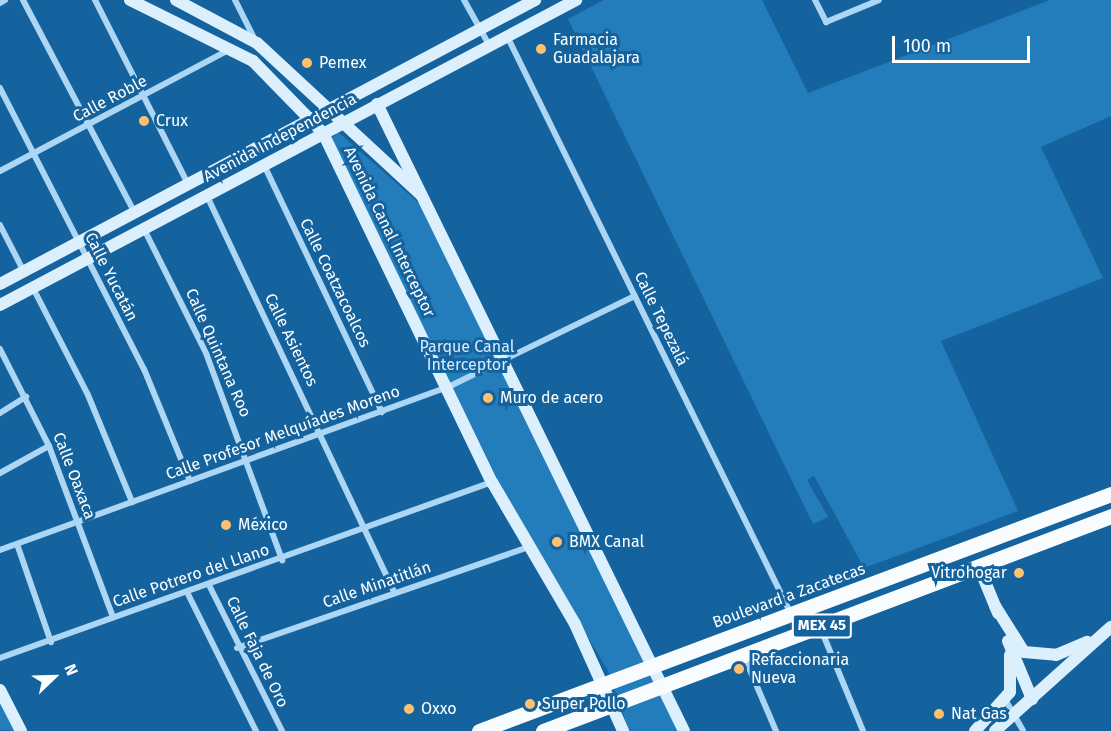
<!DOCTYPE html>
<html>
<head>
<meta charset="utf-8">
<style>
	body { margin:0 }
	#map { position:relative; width:1111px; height:731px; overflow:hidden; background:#14639e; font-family:"Fira Sans",sans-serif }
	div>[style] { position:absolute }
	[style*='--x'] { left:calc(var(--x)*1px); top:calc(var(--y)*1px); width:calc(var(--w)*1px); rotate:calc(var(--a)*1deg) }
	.green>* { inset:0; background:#237dbb }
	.street>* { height:6px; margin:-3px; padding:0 3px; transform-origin:3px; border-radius:3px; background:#acd6f4 }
	.secondary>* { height:12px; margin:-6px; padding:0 6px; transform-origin:6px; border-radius:6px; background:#dbeffd }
	.primary>* { height:15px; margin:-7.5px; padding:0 7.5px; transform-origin:7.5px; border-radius:7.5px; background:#f8fcff }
	.dots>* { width:16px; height:16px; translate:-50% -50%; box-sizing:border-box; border:3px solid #14639e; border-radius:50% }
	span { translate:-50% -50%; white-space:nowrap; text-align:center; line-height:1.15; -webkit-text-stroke:6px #14639e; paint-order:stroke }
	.shield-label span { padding:2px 4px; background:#14639e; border:2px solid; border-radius:4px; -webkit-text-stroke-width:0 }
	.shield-label { font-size:15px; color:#fff; font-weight:700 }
	.poi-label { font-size:16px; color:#fff }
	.left { translate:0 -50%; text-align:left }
	.right { translate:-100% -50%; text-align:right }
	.street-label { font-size:16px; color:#fff }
	.park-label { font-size:16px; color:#d4ecfd }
	.north { position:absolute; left:24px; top:647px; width:60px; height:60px; -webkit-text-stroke:4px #14639e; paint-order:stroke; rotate:67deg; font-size:16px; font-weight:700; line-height:24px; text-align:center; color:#fff }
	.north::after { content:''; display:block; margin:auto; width:21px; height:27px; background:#fff; clip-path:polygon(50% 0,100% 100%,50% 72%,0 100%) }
	.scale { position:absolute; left:892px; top:36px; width:138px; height:27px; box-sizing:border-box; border:3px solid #fff; border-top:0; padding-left:8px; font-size:18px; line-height:21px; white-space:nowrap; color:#fff; -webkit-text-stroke:4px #14639e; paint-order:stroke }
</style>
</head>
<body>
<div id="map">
	<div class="green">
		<i style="clip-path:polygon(604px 0,762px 0,808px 93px,1050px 0,1111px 0,1111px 116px,1041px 147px,1103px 278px,941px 341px,1018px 511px,864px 568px,814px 476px,807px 480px,828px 517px,813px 524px,568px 19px)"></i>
		<i style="clip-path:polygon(338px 132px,421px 205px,679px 731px,629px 731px,608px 671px,514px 512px,330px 140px)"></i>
		<i style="clip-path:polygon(0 697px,17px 731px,0 730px)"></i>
	</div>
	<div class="street">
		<i style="--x:23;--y:0;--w:241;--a:62.3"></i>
		<i style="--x:95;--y:0;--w:206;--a:63.2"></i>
		<i style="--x:235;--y:0;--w:45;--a:63.4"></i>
		<i style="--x:464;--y:0;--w:51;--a:60.9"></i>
		<i style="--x:815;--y:0;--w:25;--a:63"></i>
		<i style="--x:826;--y:22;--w:57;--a:-22.5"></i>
		<i style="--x:0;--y:3;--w:6;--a:-31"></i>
		<i style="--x:507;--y:36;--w:644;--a:63.83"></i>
		<i style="--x:0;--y:88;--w:316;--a:62.9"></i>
		<i style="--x:144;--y:369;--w:121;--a:67.7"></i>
		<i style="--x:264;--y:165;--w:274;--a:64.5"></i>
		<i style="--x:0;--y:171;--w:260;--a:-27.9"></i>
		<i style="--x:207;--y:196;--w:439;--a:64.7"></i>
		<i style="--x:0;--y:225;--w:53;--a:62.9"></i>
		<i style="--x:144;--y:229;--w:139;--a:63.4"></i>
		<i style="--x:206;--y:353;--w:221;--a:69.8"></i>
		<i style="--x:33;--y:288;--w:120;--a:62.8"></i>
		<i style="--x:88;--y:395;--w:116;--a:67.6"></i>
		<i style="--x:0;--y:349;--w:109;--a:63.2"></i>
		<i style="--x:49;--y:446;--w:183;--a:69.5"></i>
		<i style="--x:0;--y:413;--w:31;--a:-32"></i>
		<i style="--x:0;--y:473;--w:56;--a:-28.9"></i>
		<i style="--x:17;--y:544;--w:104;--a:70.9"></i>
		<i style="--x:0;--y:550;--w:475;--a:-20"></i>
		<i style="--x:446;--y:388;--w:210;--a:-26"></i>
		<i style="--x:209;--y:585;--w:163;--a:63.4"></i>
		<i style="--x:187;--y:592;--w:155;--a:63.6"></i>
		<i style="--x:820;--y:627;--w:113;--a:67.5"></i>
		<i style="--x:237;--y:648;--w:306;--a:-19.1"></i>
		<i style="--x:744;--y:656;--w:82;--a:66.9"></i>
		<i style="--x:0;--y:658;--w:523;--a:-19.68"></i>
		<i style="--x:1006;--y:701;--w:34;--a:60"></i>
	</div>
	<div class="secondary">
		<i style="--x:130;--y:0;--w:137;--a:26.4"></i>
		<i style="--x:253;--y:61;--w:100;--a:45.8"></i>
		<i style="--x:323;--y:133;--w:388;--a:64.2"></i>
		<i style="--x:492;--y:482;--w:164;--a:59.7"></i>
		<i style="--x:575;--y:624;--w:117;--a:65.8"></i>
		<i style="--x:176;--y:0;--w:92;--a:28"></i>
		<i style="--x:257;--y:43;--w:224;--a:42.8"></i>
		<i style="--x:377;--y:104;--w:698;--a:63.91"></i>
		<i style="--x:0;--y:284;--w:606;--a:-27.96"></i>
		<i style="--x:0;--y:305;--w:652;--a:-27.9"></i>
		<i style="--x:979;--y:567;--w:50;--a:67.6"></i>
		<i style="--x:995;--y:606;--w:54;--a:57.8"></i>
		<i style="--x:1024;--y:652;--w:32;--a:5"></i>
		<i style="--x:1056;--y:655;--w:34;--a:-23"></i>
		<i style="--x:1008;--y:641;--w:63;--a:67.5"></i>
		<i style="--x:0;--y:690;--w:46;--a:62.9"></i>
		<i style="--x:975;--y:731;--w:52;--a:-48.1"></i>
		<i style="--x:1010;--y:692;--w:37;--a:-90"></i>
		<i style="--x:995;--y:731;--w:156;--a:-41.9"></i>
	</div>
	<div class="primary">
		<i style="--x:479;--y:731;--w:675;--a:-20.56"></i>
		<i style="--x:543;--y:731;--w:607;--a:-20.73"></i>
	</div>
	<div class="dots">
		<i style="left:541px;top:49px;background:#ffc16e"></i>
		<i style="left:307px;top:63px;background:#ffc16e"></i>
		<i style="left:144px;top:121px;background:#ffc16e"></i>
		<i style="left:488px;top:398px;background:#ffc16e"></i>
		<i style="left:226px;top:525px;background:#ffc16e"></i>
		<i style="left:557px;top:542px;background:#ffc16e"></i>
		<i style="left:1019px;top:573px;background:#ffc16e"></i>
		<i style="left:739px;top:669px;background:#ffc16e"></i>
		<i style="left:530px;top:704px;background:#ffc16e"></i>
		<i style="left:409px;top:709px;background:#ffc16e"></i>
		<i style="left:939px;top:714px;background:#ffc16e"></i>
	</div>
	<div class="shield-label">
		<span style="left:822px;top:626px">MEX 45</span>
	</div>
	<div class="poi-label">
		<span class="left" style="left:553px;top:49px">Farmacia<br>Guadalajara</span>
		<span class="left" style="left:319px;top:63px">Pemex</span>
		<span class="left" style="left:156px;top:121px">Crux</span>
		<span class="left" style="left:500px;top:398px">Muro de acero</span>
		<span class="left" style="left:238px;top:525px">México</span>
		<span class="left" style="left:569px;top:542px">BMX Canal</span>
		<span class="right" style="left:1007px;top:573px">Vitrohogar</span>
		<span class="left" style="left:751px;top:669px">Refaccionaria<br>Nueva</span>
		<span class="left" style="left:542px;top:704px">Super Pollo</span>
		<span class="left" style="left:421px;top:709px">Oxxo</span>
		<span class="left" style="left:951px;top:714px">Nat Gas</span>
	</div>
	<div class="street-label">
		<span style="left:110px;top:99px;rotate:-28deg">Calle Roble</span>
		<span style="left:280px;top:138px;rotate:-28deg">Avenida Independencia</span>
		<span style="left:389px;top:232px;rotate:64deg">Avenida Canal Interceptor</span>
		<span style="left:111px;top:277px;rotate:63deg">Calle Yucatán</span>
		<span style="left:335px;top:283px;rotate:64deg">Calle Coatzacoalcos</span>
		<span style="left:661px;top:319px;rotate:64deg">Calle Tepezalá</span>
		<span style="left:291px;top:340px;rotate:64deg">Calle Asientos</span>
		<span style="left:218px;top:353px;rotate:66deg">Calle Quintana Roo</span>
		<span style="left:283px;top:433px;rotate:-20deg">Calle Profesor Melquíades Moreno</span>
		<span style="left:74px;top:476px;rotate:69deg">Calle Oaxaca</span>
		<span style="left:191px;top:576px;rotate:-19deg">Calle Potrero del Llano</span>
		<span style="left:377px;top:585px;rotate:-19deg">Calle Minatitlán</span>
		<span style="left:789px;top:596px;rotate:-20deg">Boulevard a Zacatecas</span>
		<span style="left:257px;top:652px;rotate:64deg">Calle Faja de Oro</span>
	</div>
	<div class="park-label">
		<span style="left:467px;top:356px">Parque Canal<br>Interceptor</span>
	</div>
	<div class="north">N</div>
	<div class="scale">100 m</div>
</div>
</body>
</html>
